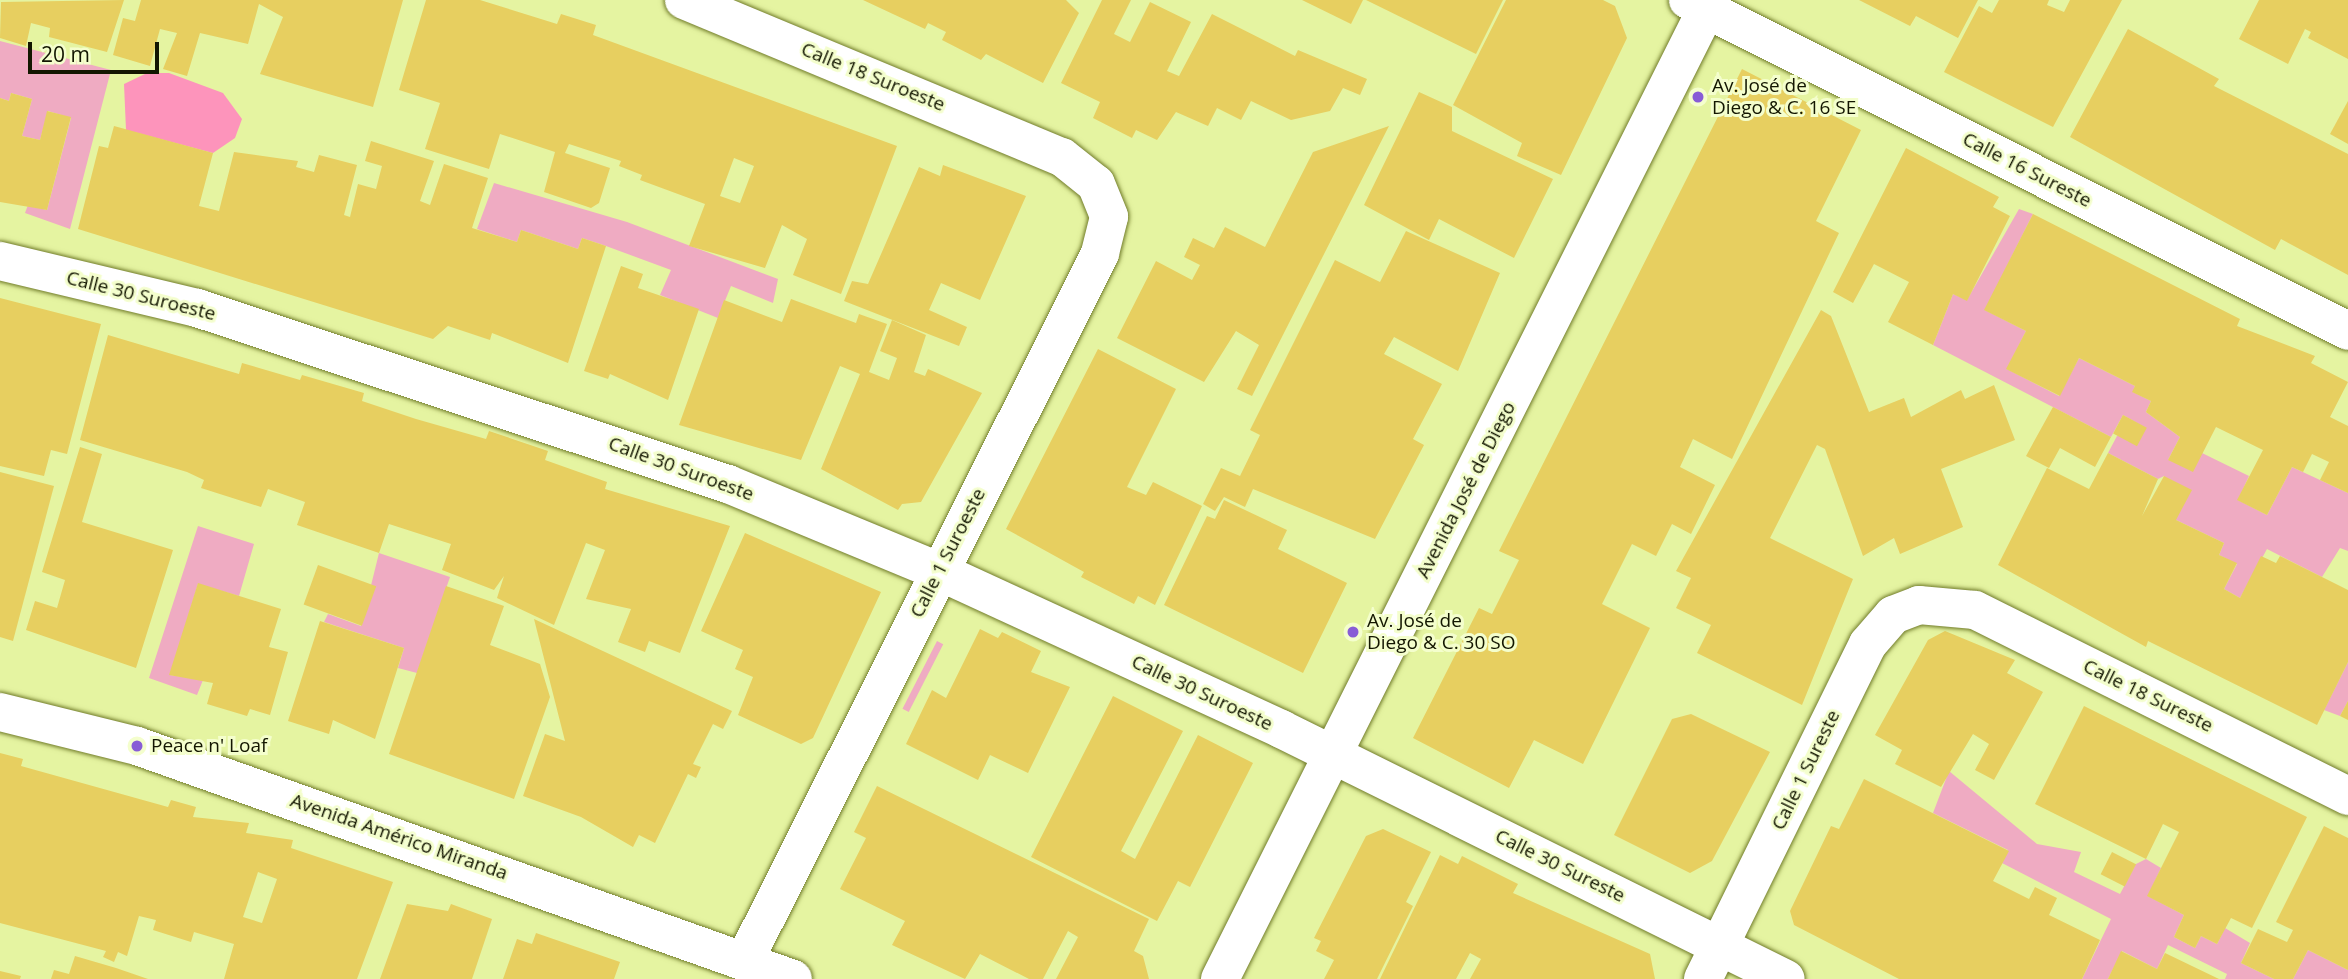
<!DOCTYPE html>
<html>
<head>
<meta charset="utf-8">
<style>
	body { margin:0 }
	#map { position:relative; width:2348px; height:979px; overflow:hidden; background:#e5f4a1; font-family:"Open Sans",sans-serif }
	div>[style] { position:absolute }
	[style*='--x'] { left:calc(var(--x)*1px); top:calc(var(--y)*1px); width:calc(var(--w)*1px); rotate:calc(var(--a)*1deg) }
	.green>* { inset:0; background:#efabc2; transform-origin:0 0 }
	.forest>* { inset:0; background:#fd94bb }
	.building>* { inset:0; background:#e7cf60; transform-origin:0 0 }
	.roads { filter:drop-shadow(0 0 2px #717c2a) drop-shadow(0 0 2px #717c2a) }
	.street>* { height:38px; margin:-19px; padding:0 19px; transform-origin:19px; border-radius:19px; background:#fff }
	.secondary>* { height:38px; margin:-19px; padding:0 19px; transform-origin:19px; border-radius:19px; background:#fff }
	.dots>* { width:19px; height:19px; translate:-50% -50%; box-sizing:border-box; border:4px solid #f4fecd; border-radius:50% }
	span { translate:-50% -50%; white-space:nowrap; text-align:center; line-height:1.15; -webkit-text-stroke:6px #f4fecd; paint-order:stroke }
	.street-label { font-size:19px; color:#131600 }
	.poi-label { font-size:19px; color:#131600 }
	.left { translate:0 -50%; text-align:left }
	.scale { position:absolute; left:28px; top:42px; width:131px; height:32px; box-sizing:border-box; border:4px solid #131600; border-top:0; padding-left:9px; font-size:21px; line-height:24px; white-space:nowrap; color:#131600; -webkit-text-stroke:5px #f4fecd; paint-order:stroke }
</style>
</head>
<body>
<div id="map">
	<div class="green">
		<i style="clip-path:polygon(0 41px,111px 70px,70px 229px,25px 213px,28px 205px,47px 210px,71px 118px,48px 111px,40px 140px,22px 136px,32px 99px,11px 93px,9px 101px,0 98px)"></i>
		<i style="clip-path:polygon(494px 183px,627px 222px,778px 279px,773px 303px,731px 286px,718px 318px,660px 295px,671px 270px,606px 246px,582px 238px,578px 249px,521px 230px,517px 242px,477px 229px)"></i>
		<i style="clip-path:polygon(2019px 209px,2033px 214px,1985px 310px,2026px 331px,2007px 369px,2059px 396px,2079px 358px,2135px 386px,2133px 392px,2151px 401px,2146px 412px,2180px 437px,2168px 460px,2202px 453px,2249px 476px,2238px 500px,2267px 515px,2292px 467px,2348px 493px,2348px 551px,2340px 548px,2322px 577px,2267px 549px,2240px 598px,2224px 589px,2237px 564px,2219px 555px,2224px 543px,2176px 520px,2164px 476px,2158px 479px,2108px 453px,2117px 436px,2146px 428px,2123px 415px,2111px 437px,1933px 345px,1953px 294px,1967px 300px)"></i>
		<i style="clip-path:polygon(198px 526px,254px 544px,239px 596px,198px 584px,170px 675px,203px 680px,197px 695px,149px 678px)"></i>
		<i style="clip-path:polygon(379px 553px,450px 577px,417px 673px,398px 668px,404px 648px,324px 622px,328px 614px,361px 626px)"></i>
		<i style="left:937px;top:641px;width:7px;height:76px;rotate:27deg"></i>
		<i style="clip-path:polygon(2348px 662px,2348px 701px,2340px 716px,2324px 710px)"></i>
		<i style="clip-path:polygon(1949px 771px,2037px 844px,2081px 852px,2074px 872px,2120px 894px,2136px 864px,2146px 859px,2161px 868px,2148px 896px,2184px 915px,2174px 937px,2195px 948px,2201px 936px,2217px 944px,2225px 928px,2250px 943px,2241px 963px,2274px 979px,2225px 979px,2227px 974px,2168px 945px,2157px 969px,2122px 951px,2108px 979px,2082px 979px,2111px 919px,2002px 863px,2008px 850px,1933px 813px)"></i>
		<i style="clip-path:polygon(2308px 950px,2348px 970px,2348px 979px,2293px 979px)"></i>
	</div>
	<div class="forest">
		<i style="clip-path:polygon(147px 73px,169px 73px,223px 93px,242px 119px,235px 138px,213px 153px,126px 130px,124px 84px)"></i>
	</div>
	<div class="building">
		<i style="clip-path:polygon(124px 0,107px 52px,49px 37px,50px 28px,31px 23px,26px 46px,0 38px,1px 2px)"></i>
		<i style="clip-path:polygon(141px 0,403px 0,373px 107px,260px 74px,283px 17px,259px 4px,248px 44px,200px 33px,187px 76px,163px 69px,177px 33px,160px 29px,150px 66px,113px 55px,123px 18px,135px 21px)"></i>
		<i style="clip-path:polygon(evenodd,426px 0,480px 0,557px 24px,561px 14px,596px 25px,593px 35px,897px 146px,841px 294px,793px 275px,807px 239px,782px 225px,765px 268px,689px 246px,705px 204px,640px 180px,642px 175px,619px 166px,621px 161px,569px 144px,565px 153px,610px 168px,599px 203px,591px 208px,544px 192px,555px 152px,500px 134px,489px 169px,425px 149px,440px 103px,399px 90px,426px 0,734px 158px,754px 166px,740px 203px,720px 196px,734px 158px)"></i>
		<i style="clip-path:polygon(863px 0,1066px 0,1079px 13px,1043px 83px,986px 54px,981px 60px,942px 40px,946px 32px,928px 23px,925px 29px)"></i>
		<i style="clip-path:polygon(1102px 0,1131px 0,1114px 34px,1130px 42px,1150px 2px,1191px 22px,1167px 71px,1179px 76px,1212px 14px,1295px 56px,1298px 50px,1367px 79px,1360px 95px,1343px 88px,1330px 111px,1291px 120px,1251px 101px,1241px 120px,1217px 108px,1208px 126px,1176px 112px,1157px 140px,1136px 130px,1132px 138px,1093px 118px,1100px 102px,1061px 83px)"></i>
		<i style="clip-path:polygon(1302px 0,1363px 0,1351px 24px)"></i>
		<i style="clip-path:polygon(1366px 0,1503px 0,1476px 54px)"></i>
		<i style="clip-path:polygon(1506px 0,1603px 0,1615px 6px,1627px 38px,1561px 175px,1517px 156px,1522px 143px,1453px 105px)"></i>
		<i style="clip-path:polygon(1859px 0,1978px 0,1958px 38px,1916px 16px,1910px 26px)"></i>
		<i style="clip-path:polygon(1999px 0,2049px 0,2047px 5px,2064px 12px,2070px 0,2122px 0,2053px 127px,1944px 72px,1979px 6px,1992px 13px)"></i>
		<i style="clip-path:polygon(2259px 0,2348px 0,2348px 59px,2308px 38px,2311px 32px,2305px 29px,2288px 64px,2239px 39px)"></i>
		<i style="clip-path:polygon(2128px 29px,2219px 79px,2214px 86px,2348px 154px,2348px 275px,2281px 239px,2275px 250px,2070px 137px)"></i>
		<i style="clip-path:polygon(1742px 69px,1861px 130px,1816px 221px,1839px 233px,1732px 459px,1693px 439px,1680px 467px,1715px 485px,1691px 534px,1672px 524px,1656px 556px,1632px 544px,1602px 604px,1650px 628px,1583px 764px,1534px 740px,1509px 788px,1413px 738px,1479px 608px,1492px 614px,1519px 560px,1499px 551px)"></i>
		<i style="clip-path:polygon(1419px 92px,1452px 107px,1452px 131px,1553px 179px,1514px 258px,1439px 219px,1429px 240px,1364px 205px)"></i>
		<i style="clip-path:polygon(11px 93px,32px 99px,22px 136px,40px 140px,47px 111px,71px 117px,47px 210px,0 202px,0 98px,9px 101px)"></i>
		<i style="clip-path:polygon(2348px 101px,2348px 144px,2330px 134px)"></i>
		<i style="clip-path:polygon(114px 126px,213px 153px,199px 206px,219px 211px,234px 152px,298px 161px,296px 167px,314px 172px,319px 155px,357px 165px,344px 215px,350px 217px,358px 184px,376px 189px,382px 166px,365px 161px,371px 141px,434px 161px,420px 201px,430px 205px,444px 164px,488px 178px,472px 228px,517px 242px,521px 230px,578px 249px,582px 238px,606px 246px,568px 363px,492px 333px,490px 340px,448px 326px,433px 339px,78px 229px,99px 146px,108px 148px)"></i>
		<i style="clip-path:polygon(1389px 126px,1252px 396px,1237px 389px,1259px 345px,1236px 331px,1204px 382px,1117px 338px,1156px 261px,1192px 280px,1200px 265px,1184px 257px,1193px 238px,1214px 248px,1225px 227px,1265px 247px,1313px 152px)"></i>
		<i style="clip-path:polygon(1906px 148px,1999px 197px,1993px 207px,2010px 216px,1967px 301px,1953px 294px,1933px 345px,1888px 322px,1909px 282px,1874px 264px,1853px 303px,1833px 292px)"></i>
		<i style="clip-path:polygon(943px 165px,1026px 196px,980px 300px,941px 283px,929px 310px,967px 327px,959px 346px,844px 301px,852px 281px,868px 284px,919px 167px,940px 176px)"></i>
		<i style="clip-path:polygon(2033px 214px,2240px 319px,2237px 326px,2315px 356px,2311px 363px,2348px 382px,2330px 417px,2348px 426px,2348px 493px,2320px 480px,2329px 462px,2312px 454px,2303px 472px,2292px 467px,2267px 515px,2237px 500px,2263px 450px,2216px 427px,2193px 472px,2168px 460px,2180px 437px,2146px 412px,2151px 401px,2132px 392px,2135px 386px,2079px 358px,2060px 396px,2006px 369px,2026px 331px,1984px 310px)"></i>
		<i style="clip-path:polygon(1406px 231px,1500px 273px,1458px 371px,1394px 337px,1384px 354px,1442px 384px,1413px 439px,1424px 445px,1375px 539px,1253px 489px,1245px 507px,1224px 497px,1215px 511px,1203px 504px,1221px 468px,1240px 476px,1260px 435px,1250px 430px,1335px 260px,1380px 282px)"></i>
		<i style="clip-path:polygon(621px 266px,643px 274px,638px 288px,699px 309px,668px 400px,610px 374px,608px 379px,584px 371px)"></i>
		<i style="clip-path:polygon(0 298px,101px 324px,67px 454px,51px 450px,44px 476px,0 466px)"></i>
		<i style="clip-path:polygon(791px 299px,856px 323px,859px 314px,887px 324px,869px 372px,889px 380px,897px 358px,880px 351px,892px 320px,926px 335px,914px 372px,925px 376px,928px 369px,982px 393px,921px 502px,902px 504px,898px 510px,821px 469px,860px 374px,840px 366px,801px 460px,679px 425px,724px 300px,782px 322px)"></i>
		<i style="clip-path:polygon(1821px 310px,1831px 316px,1869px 412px,1904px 398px,1911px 417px,1961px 390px,1965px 399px,1994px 385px,2015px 440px,1941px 469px,1963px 527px,1900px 554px,1894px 538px,1863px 556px,1825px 449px,1817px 445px,1770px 538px,1853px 579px,1802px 705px,1697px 653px,1711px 625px,1676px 608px,1691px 578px,1676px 571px)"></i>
		<i style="clip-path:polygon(108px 335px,239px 374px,242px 363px,300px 380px,302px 375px,364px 393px,362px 401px,416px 419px,486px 439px,489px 431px,548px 451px,545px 460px,607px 482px,605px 489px,730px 526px,680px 653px,649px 641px,645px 652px,618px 642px,631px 609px,586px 599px,605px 550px,586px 543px,554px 625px,497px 598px,504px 576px,494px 590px,442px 570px,451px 544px,389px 524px,379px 553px,297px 525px,305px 502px,268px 489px,261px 507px,201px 488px,204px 480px,187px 472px,80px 440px)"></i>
		<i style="clip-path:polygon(1098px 349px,1176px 389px,1127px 487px,1146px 495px,1153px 482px,1202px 506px,1155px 605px,1138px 596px,1134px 604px,1081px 577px,1084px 572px,1006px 529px)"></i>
		<i style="clip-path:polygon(2053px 407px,2111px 437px,2095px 467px,2060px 448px,2049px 468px,2026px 456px)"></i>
		<i style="left:2123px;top:415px;width:27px;height:21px;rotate:28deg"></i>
		<i style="clip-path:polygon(80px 447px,102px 454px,82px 522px,173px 550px,136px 668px,26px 630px,35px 601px,57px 608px,65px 580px,42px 572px)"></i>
		<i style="clip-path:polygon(2108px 453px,2158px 479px,2142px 516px,2164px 476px,2192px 490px,2176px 520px,2224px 543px,2219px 555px,2237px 563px,2224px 589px,2240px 598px,2261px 556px,2276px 563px,2280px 556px,2348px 590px,2348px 662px,2317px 725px,2148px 641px,2146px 647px,1998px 565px,2047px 468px,2089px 489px)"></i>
		<i style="clip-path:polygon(0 472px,54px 486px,13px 641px,0 637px)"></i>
		<i style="clip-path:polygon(1224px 500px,1287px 530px,1278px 549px,1347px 583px,1303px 673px,1164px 605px,1207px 516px,1215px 519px)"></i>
		<i style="clip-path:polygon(745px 533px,881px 592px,813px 738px,801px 744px,738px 715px,753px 677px,735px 669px,743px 650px,701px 631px)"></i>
		<i style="left:318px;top:565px;width:62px;height:42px;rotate:20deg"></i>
		<i style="clip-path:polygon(198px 583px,281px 609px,269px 647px,288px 652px,270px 715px,250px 709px,247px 716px,207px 704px,213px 683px,169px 675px)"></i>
		<i style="clip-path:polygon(446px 586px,504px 606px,490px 645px,540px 664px,550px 697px,514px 799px,389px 754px)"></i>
		<i style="clip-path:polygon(534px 619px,732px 711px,723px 729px,713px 724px,693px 764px,701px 767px,696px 778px,688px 774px,655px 843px,639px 835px,633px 847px,581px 817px,523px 796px,545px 734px,565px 741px)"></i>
		<i style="clip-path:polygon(320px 621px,404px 648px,375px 739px,333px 720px,329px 734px,288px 721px)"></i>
		<i style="clip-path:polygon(980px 629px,998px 638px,1002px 632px,1041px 651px,1031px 672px,1070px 687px,1028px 773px,990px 755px,978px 780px,906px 744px,932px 690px,946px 698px)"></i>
		<i style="clip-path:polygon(1945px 631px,2015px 660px,2007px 673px,2043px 692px,1994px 780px,1975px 770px,1989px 744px,1973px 734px,1941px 787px,1895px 764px,1902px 750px,1875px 735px,1928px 640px)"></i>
		<i style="clip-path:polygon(1113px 696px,1183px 731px,1121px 851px,1135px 859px,1198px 735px,1253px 763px,1190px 887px,1178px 881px,1157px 921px,1031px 857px)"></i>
		<i style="clip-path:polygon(2348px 701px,2348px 720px,2340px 716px)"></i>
		<i style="clip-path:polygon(2084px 706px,2307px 817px,2252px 928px,2231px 918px,2217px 944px,2201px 936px,2195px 948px,2174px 937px,2184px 915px,2147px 896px,2179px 832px,2163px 824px,2146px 859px,2035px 804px)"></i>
		<i style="clip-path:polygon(1691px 714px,1770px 752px,1712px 861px,1690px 873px,1614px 835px,1672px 719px)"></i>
		<i style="clip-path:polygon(evenodd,0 753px,23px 759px,21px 766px,168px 807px,171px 800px,196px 807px,193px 817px,249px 823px,246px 833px,293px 840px,291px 848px,393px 882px,357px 979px,224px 979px,234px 944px,194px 932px,191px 942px,153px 930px,156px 920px,139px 916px,127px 956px,118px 952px,114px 962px,103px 957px,106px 951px,0 923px,0 753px,258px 872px,277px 879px,262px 923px,243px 917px,258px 872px)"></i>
		<i style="clip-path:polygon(1864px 779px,2009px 851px,1993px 881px,2029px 899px,2035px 887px,2057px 898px,2049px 915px,2100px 940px,2082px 979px,1899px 979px,1794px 925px,1790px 911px,1831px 826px,1839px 829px)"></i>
		<i style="clip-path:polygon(877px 786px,1149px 919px,1134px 951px,1143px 956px,1149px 979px,1056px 979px,1078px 937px,1068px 931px,1043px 979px,1029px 979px,980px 954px,965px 979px,892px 945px,905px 921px,840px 889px,866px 838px,854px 832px)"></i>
		<i style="clip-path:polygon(2324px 826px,2348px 838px,2348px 970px,2308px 950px,2293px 979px,2274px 979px,2241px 963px,2258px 929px,2287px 942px,2293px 930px,2276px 922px)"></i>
		<i style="clip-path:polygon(1383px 829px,1431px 852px,1406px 902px,1413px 906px,1377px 979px,1324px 979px,1334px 960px,1316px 951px,1321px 941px,1314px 938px,1366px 836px)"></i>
		<i style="left:2112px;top:852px;width:27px;height:25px;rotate:27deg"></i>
		<i style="clip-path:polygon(1440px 855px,1458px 864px,1462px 856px,1518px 884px,1513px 893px,1650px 954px,1655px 979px,1470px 979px,1481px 959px,1470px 953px,1456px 979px,1380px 979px)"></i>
		<i style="clip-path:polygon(407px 904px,448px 911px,451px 904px,492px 919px,472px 979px,380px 979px)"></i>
		<i style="clip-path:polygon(536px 933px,620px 962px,614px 979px,503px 979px,517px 939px,532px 944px)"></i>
		<i style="clip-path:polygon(2121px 951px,2157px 969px,2165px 953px,2219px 979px,2108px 979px)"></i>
		<i style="clip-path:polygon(75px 956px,116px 968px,148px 979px,51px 979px,54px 970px,69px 974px)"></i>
		<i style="clip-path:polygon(0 971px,21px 976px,20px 979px,0 979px)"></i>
	</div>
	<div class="roads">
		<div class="street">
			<i style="--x:684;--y:0;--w:409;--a:22.6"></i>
			<i style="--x:1062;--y:157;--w:43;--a:38.5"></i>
			<i style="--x:1096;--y:184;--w:35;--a:68"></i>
			<i style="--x:1109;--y:217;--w:38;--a:104"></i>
			<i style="--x:1100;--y:254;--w:788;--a:116.7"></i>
			<i style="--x:1688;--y:0;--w:738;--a:26.63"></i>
			<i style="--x:0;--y:261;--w:203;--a:13.4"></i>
			<i style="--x:197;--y:308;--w:559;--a:18.34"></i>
			<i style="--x:728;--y:484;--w:227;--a:22.5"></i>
			<i style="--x:938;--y:571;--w:378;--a:24.7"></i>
			<i style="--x:1281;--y:729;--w:563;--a:26.34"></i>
			<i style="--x:1703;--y:979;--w:373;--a:-63.8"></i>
			<i style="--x:1868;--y:644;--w:38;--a:-49"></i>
			<i style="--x:1893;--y:615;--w:28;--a:-21"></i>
			<i style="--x:1919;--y:605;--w:56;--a:5.1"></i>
			<i style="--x:1975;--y:610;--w:417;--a:26.5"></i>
		</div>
		<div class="secondary">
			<i style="--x:0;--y:712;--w:141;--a:13.9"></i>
			<i style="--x:137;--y:746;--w:696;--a:19.55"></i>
			<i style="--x:1220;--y:979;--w:1095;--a:-63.36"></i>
		</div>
	</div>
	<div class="dots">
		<i style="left:1698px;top:97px;background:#885cd6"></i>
		<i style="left:1353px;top:632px;background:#885cd6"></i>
		<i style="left:137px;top:746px;background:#885cd6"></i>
	</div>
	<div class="street-label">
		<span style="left:873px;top:77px;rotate:22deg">Calle 18 Suroeste</span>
		<span style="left:2027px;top:170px;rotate:27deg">Calle 16 Sureste</span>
		<span style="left:141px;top:296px;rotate:14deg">Calle 30 Suroeste</span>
		<span style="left:681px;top:469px;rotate:20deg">Calle 30 Suroeste</span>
		<span style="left:1466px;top:490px;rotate:-63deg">Avenida José de Diego</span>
		<span style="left:948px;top:553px;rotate:-63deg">Calle 1 Suroeste</span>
		<span style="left:1202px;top:693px;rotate:25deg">Calle 30 Suroeste</span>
		<span style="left:2148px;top:696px;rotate:26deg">Calle 18 Sureste</span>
		<span style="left:1806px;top:770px;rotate:-64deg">Calle 1 Sureste</span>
		<span style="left:399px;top:837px;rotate:19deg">Avenida Américo Miranda</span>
		<span style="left:1560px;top:866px;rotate:26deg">Calle 30 Sureste</span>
	</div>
	<div class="poi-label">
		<span class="left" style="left:1712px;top:97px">Av. José de<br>Diego &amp; C. 16 SE</span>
		<span class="left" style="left:1367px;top:632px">Av. José de<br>Diego &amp; C. 30 SO</span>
		<span class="left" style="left:151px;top:746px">Peace n' Loaf</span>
	</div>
	<div class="scale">20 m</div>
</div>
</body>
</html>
